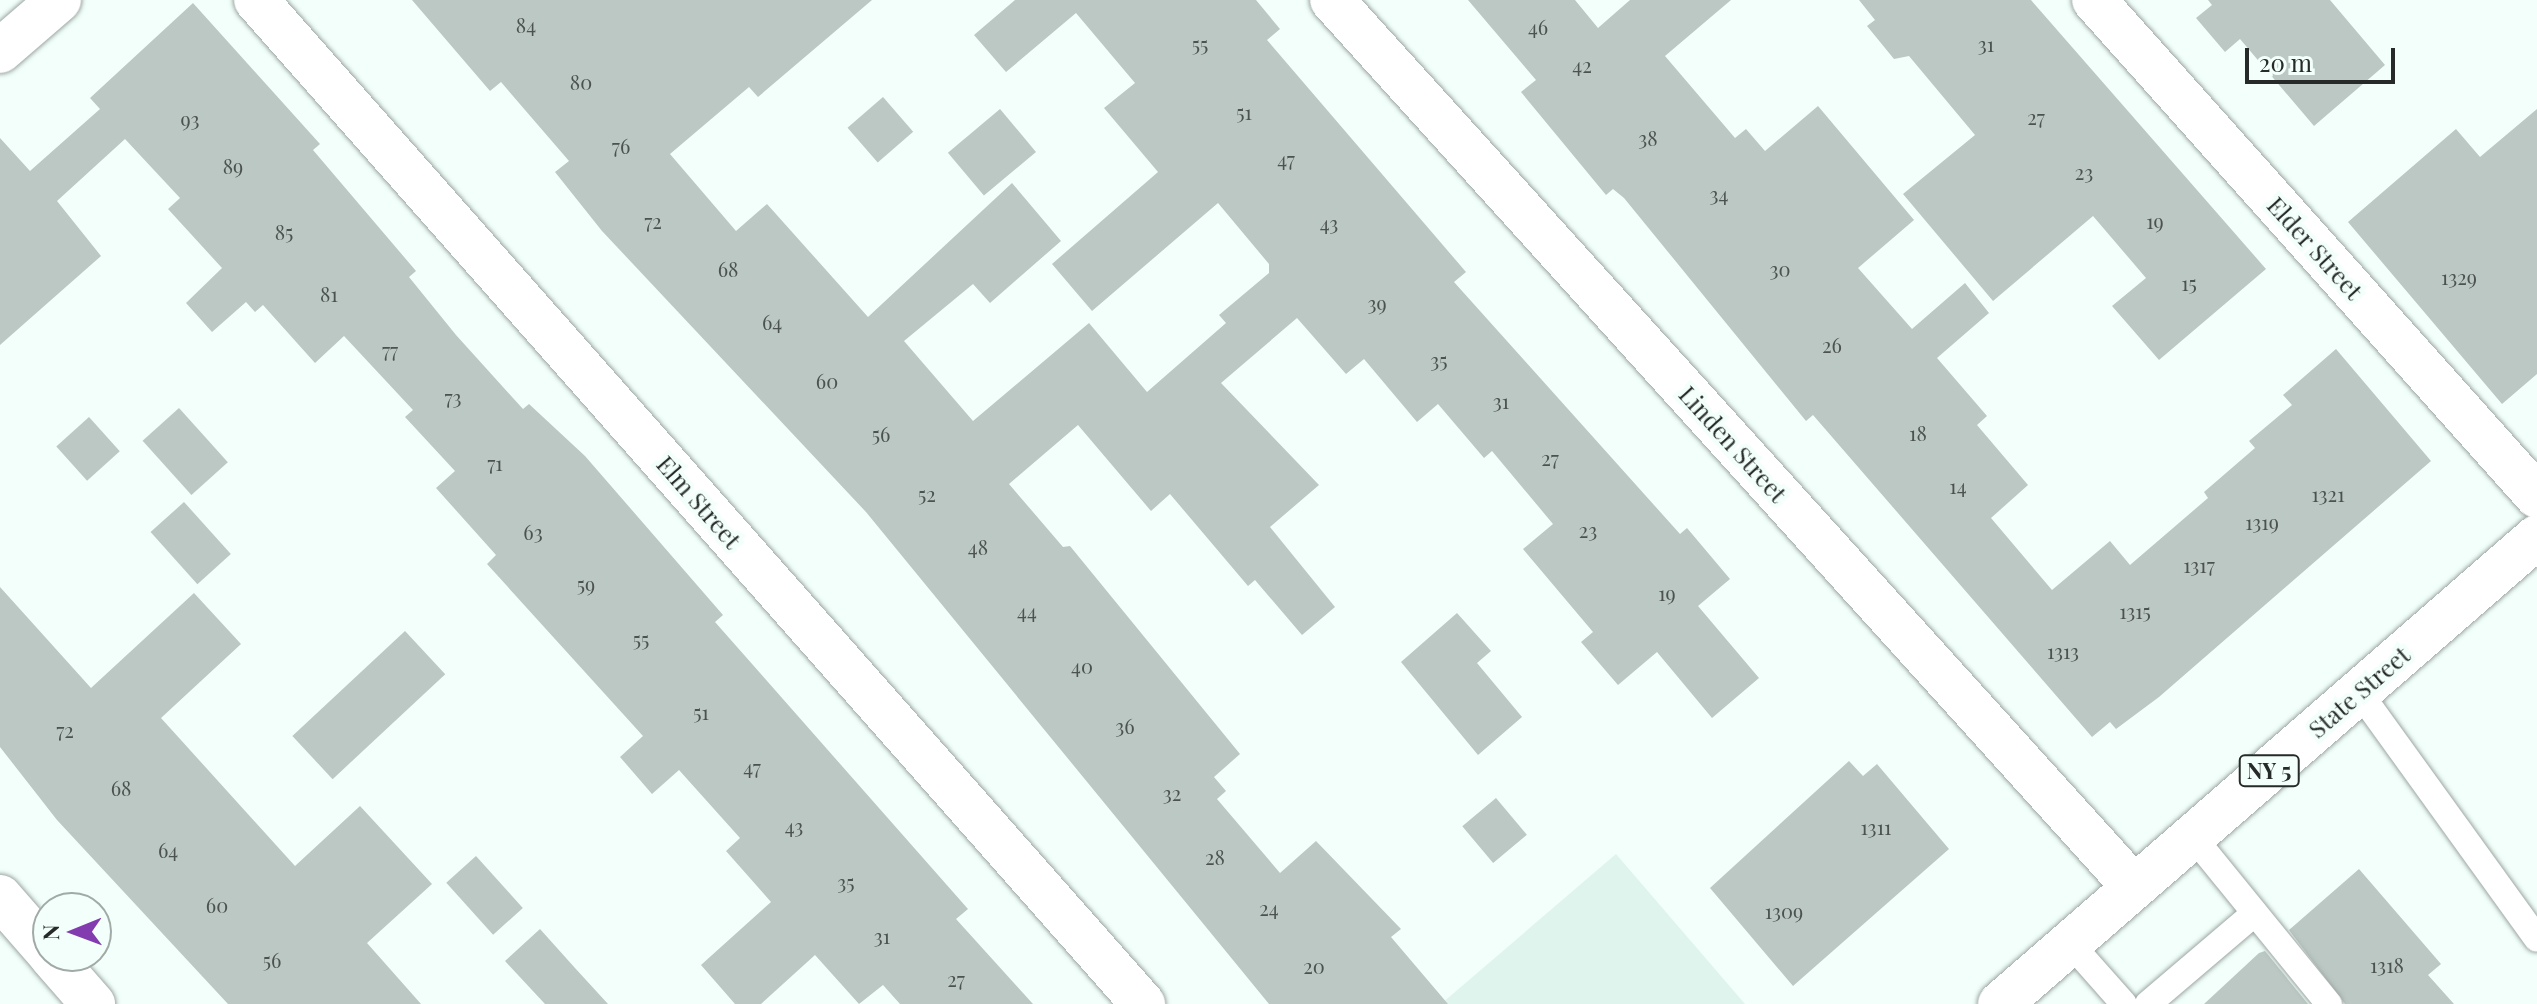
<!DOCTYPE html>
<html>
<head>
<meta charset="utf-8">
<style>
	body { margin:0 }
	#map { position:relative; width:2537px; height:1004px; overflow:hidden; background:#f2fffa; font-family:"Playfair Display",serif }
	div>[style] { position:absolute }
	[style*='--x'] { left:calc(var(--x)*1px); top:calc(var(--y)*1px); width:calc(var(--w)*1px); rotate:calc(var(--a)*1deg) }
	.built>* { inset:0; background:#dff4ec }
	.building>* { inset:0; background:#bcc8c3; transform-origin:0 0 }
	.roads { filter:drop-shadow(0 0 2px #9ca7a3) drop-shadow(0 0 2px #9ca7a3) }
	.lane>* { height:26px; margin:-13px; padding:0 13px; transform-origin:13px; border-radius:13px; background:#fff }
	.street>* { height:44px; margin:-22px; padding:0 22px; transform-origin:22px; border-radius:22px; background:#fff }
	.primary>* { height:44px; margin:-22px; padding:0 22px; transform-origin:22px; border-radius:22px; background:#fff }
	span { translate:-50% -50%; white-space:nowrap; text-align:center; line-height:1.15; -webkit-text-stroke:8px #f2fffa; paint-order:stroke }
	.number-label { font-size:20px; color:#4c5250 }
	.number-label span { -webkit-text-stroke-width:0 }
	.shield-label span { padding:2px 6px; background:#f2fffa; border:2px solid; border-radius:6px; -webkit-text-stroke-width:0 }
	.shield-label { font-size:22px; color:#262a29; font-weight:700 }
	.street-label { font-size:24px; color:#262a29 }
	.north { position:absolute; left:32px; top:892px; width:80px; height:80px; box-sizing:border-box; background:#f2fffa; border:2px solid #a0aaa6; border-radius:50%; rotate:269deg; font-size:22px; font-weight:700; line-height:32px; text-align:center; color:#262a29 }
	.north::after { content:''; display:block; margin:auto; width:28px; height:36px; background:#833caf; clip-path:polygon(50% 0,100% 100%,50% 72%,0 100%) }
	.scale { position:absolute; left:2245px; top:48px; width:150px; height:36px; box-sizing:border-box; border:4px solid #262a29; border-top:0; padding-left:10px; font-size:24px; line-height:28px; white-space:nowrap; color:#262a29; -webkit-text-stroke:6px #f2fffa; paint-order:stroke }
</style>
</head>
<body>
<div id="map">
	<div class="built">
		<i style="clip-path:polygon(1616px 854px,1745px 1004px,1441px 1004px)"></i>
	</div>
	<div class="building">
		<i style="clip-path:polygon(412px 0,872px 0,758px 97px,749px 87px,670px 154px,736px 231px,767px 204px,868px 317px,1012px 183px,1061px 241px,990px 303px,973px 284px,904px 341px,973px 421px,1089px 323px,1147px 392px,1226px 323px,1219px 315px,1269px 273px,1269px 264px,1218px 203px,1092px 311px,1052px 264px,1158px 172px,1104px 108px,1135px 83px,1076px 13px,1006px 72px,974px 35px,1015px 0,1256px 0,1280px 29px,1267px 40px,1466px 272px,1454px 282px,1680px 534px,1687px 528px,1730px 579px,1698px 606px,1759px 678px,1712px 718px,1657px 652px,1618px 685px,1581px 642px,1593px 632px,1523px 549px,1553px 524px,1492px 451px,1484px 458px,1438px 404px,1417px 422px,1364px 359px,1346px 374px,1297px 318px,1221px 383px,1319px 485px,1270px 527px,1335px 607px,1302px 635px,1255px 580px,1248px 586px,1170px 494px,1151px 511px,1078px 425px,1009px 484px,1063px 547px,1070px 546px,1240px 754px,1214px 777px,1226px 791px,1217px 799px,1280px 873px,1316px 841px,1401px 929px,1391px 937px,1448px 1004px,1269px 1004px,866px 512px,602px 231px,555px 172px,569px 161px,501px 82px,490px 91px)"></i>
		<i style="clip-path:polygon(1468px 0,1575px 0,1598px 28px,1630px 0,1731px 0,1665px 56px,1735px 138px,1746px 129px,1765px 151px,1818px 106px,1914px 220px,1858px 268px,1912px 329px,1965px 283px,1989px 313px,1937px 358px,1987px 416px,1977px 425px,2028px 485px,1991px 518px,2052px 590px,2110px 541px,2130px 565px,2208px 498px,2204px 492px,2255px 448px,2249px 441px,2292px 405px,2283px 395px,2336px 349px,2431px 461px,2159px 697px,2116px 729px,2110px 722px,2092px 737px,1813px 415px,1806px 421px,1624px 198px,1613px 189px,1606px 195px,1521px 92px,1536px 80px)"></i>
		<i style="clip-path:polygon(1859px 0,2031px 0,2266px 269px,2159px 360px,2112px 306px,2146px 278px,2093px 216px,1993px 301px,1903px 194px,1975px 135px,1909px 56px,1894px 59px,1867px 26px,1875px 20px)"></i>
		<i style="clip-path:polygon(2208px 0,2330px 0,2385px 65px,2314px 126px,2240px 39px,2225px 52px,2196px 18px,2212px 5px)"></i>
		<i style="clip-path:polygon(193px 3px,320px 144px,313px 150px,416px 271px,409px 277px,456px 335px,523px 409px,529px 404px,585px 456px,723px 615px,715px 622px,968px 909px,956px 919px,1033px 1004px,900px 1004px,883px 985px,859px 1004px,815px 955px,761px 1004px,735px 1004px,701px 965px,771px 902px,726px 851px,740px 838px,679px 770px,652px 794px,620px 757px,643px 736px,487px 564px,496px 555px,436px 488px,455px 471px,405px 417px,413px 410px,344px 336px,315px 363px,263px 305px,255px 312px,246px 302px,212px 332px,186px 303px,222px 268px,168px 209px,180px 198px,125px 139px,57px 201px,101px 256px,0 345px,0 138px,30px 171px,100px 109px,90px 98px)"></i>
		<i style="left:883px;top:97px;width:46px;height:47px;rotate:49deg"></i>
		<i style="left:1000px;top:109px;width:56px;height:68px;rotate:50deg"></i>
		<i style="clip-path:polygon(2537px 109px,2537px 374px,2502px 404px,2348px 222px,2456px 129px,2480px 157px)"></i>
		<i style="left:179px;top:408px;width:73px;height:49px;rotate:48deg"></i>
		<i style="left:89px;top:417px;width:46px;height:44px;rotate:48deg"></i>
		<i style="left:184px;top:502px;width:70px;height:45px;rotate:48deg"></i>
		<i style="clip-path:polygon(0 587px,91px 688px,194px 593px,241px 644px,161px 718px,295px 866px,360px 806px,432px 884px,367px 943px,421px 1004px,228px 1004px,57px 820px,0 747px)"></i>
		<i style="clip-path:polygon(1457px 613px,1491px 651px,1477px 663px,1522px 717px,1478px 755px,1401px 662px)"></i>
		<i style="left:405px;top:631px;width:59px;height:154px;rotate:47deg"></i>
		<i style="clip-path:polygon(1849px 761px,1863px 776px,1877px 764px,1949px 849px,1793px 986px,1710px 888px)"></i>
		<i style="left:1496px;top:798px;width:48px;height:44px;rotate:50deg"></i>
		<i style="left:476px;top:856px;width:70px;height:40px;rotate:48deg"></i>
		<i style="clip-path:polygon(2359px 869px,2441px 964px,2428px 975px,2454px 1004px,2345px 1004px,2289px 930px)"></i>
		<i style="clip-path:polygon(540px 929px,575px 968px,608px 1004px,545px 1004px,505px 961px)"></i>
		<i style="clip-path:polygon(2265px 951px,2308px 1004px,2204px 1004px,2259px 953px)"></i>
	</div>
	<div class="roads">
		<div class="lane">
			<i style="--x:2359;--y:692;--w:304;--a:54.2"></i>
			<i style="--x:2194;--y:838;--w:214;--a:50.9"></i>
			<i style="--x:2070;--y:943;--w:81;--a:48.5"></i>
			<i style="--x:2148;--y:1004;--w:140;--a:-40.4"></i>
		</div>
		<div class="street">
			<i style="--x:256;--y:0;--w:1340;--a:48.54"></i>
			<i style="--x:1332;--y:0;--w:1196;--a:47.88"></i>
			<i style="--x:2094;--y:0;--w:665;--a:48.23"></i>
			<i style="--x:0;--y:51;--w:78;--a:-40.8"></i>
			<i style="--x:0;--y:897;--w:73;--a:48.9"></i>
			<i style="--x:51;--y:956;--w:64;--a:48.8"></i>
		</div>
		<div class="primary">
			<i style="--x:2000;--y:1004;--w:712;--a:-41.01"></i>
		</div>
	</div>
	<div class="number-label">
		<span style="left:526px;top:24px">84</span>
		<span style="left:1538px;top:26px">46</span>
		<span style="left:1200px;top:43px">55</span>
		<span style="left:1986px;top:43px">31</span>
		<span style="left:1582px;top:64px">42</span>
		<span style="left:581px;top:81px">80</span>
		<span style="left:1244px;top:111px">51</span>
		<span style="left:2036px;top:116px">27</span>
		<span style="left:190px;top:118px">93</span>
		<span style="left:1648px;top:137px">38</span>
		<span style="left:621px;top:145px">76</span>
		<span style="left:1286px;top:158px">47</span>
		<span style="left:233px;top:165px">89</span>
		<span style="left:2084px;top:171px">23</span>
		<span style="left:1719px;top:193px">34</span>
		<span style="left:653px;top:220px">72</span>
		<span style="left:2155px;top:220px">19</span>
		<span style="left:1329px;top:222px">43</span>
		<span style="left:284px;top:231px">85</span>
		<span style="left:728px;top:268px">68</span>
		<span style="left:1780px;top:268px">30</span>
		<span style="left:2459px;top:276px">1329</span>
		<span style="left:2189px;top:282px">15</span>
		<span style="left:329px;top:293px">81</span>
		<span style="left:1377px;top:302px">39</span>
		<span style="left:772px;top:321px">64</span>
		<span style="left:1832px;top:344px">26</span>
		<span style="left:390px;top:349px">77</span>
		<span style="left:1439px;top:359px">35</span>
		<span style="left:827px;top:380px">60</span>
		<span style="left:453px;top:396px">73</span>
		<span style="left:1501px;top:400px">31</span>
		<span style="left:1918px;top:432px">18</span>
		<span style="left:881px;top:433px">56</span>
		<span style="left:1550px;top:457px">27</span>
		<span style="left:495px;top:462px">71</span>
		<span style="left:1958px;top:485px">14</span>
		<span style="left:927px;top:493px">52</span>
		<span style="left:2328px;top:493px">1321</span>
		<span style="left:2262px;top:521px">1319</span>
		<span style="left:1588px;top:529px">23</span>
		<span style="left:533px;top:531px">63</span>
		<span style="left:978px;top:546px">48</span>
		<span style="left:2199px;top:564px">1317</span>
		<span style="left:586px;top:583px">59</span>
		<span style="left:1667px;top:592px">19</span>
		<span style="left:1027px;top:610px">44</span>
		<span style="left:2135px;top:610px">1315</span>
		<span style="left:641px;top:638px">55</span>
		<span style="left:2063px;top:650px">1313</span>
		<span style="left:1082px;top:665px">40</span>
		<span style="left:701px;top:711px">51</span>
		<span style="left:1125px;top:725px">36</span>
		<span style="left:65px;top:729px">72</span>
		<span style="left:752px;top:766px">47</span>
		<span style="left:121px;top:787px">68</span>
		<span style="left:1172px;top:792px">32</span>
		<span style="left:794px;top:825px">43</span>
		<span style="left:1876px;top:826px">1311</span>
		<span style="left:168px;top:849px">64</span>
		<span style="left:1215px;top:856px">28</span>
		<span style="left:846px;top:881px">35</span>
		<span style="left:217px;top:904px">60</span>
		<span style="left:1269px;top:907px">24</span>
		<span style="left:1784px;top:910px">1309</span>
		<span style="left:882px;top:935px">31</span>
		<span style="left:272px;top:959px">56</span>
		<span style="left:2387px;top:964px">1318</span>
		<span style="left:1314px;top:965px">20</span>
		<span style="left:956px;top:978px">27</span>
	</div>
	<div class="shield-label">
		<span style="left:2269px;top:771px">NY 5</span>
	</div>
	<div class="street-label">
		<span style="left:2315px;top:248px;rotate:48deg">Elder Street</span>
		<span style="left:1733px;top:444px;rotate:48deg">Linden Street</span>
		<span style="left:699px;top:502px;rotate:49deg">Elm Street</span>
		<span style="left:2359px;top:692px;rotate:-41deg">State Street</span>
	</div>
	<div class="north">N</div>
	<div class="scale">20 m</div>
</div>
</body>
</html>
